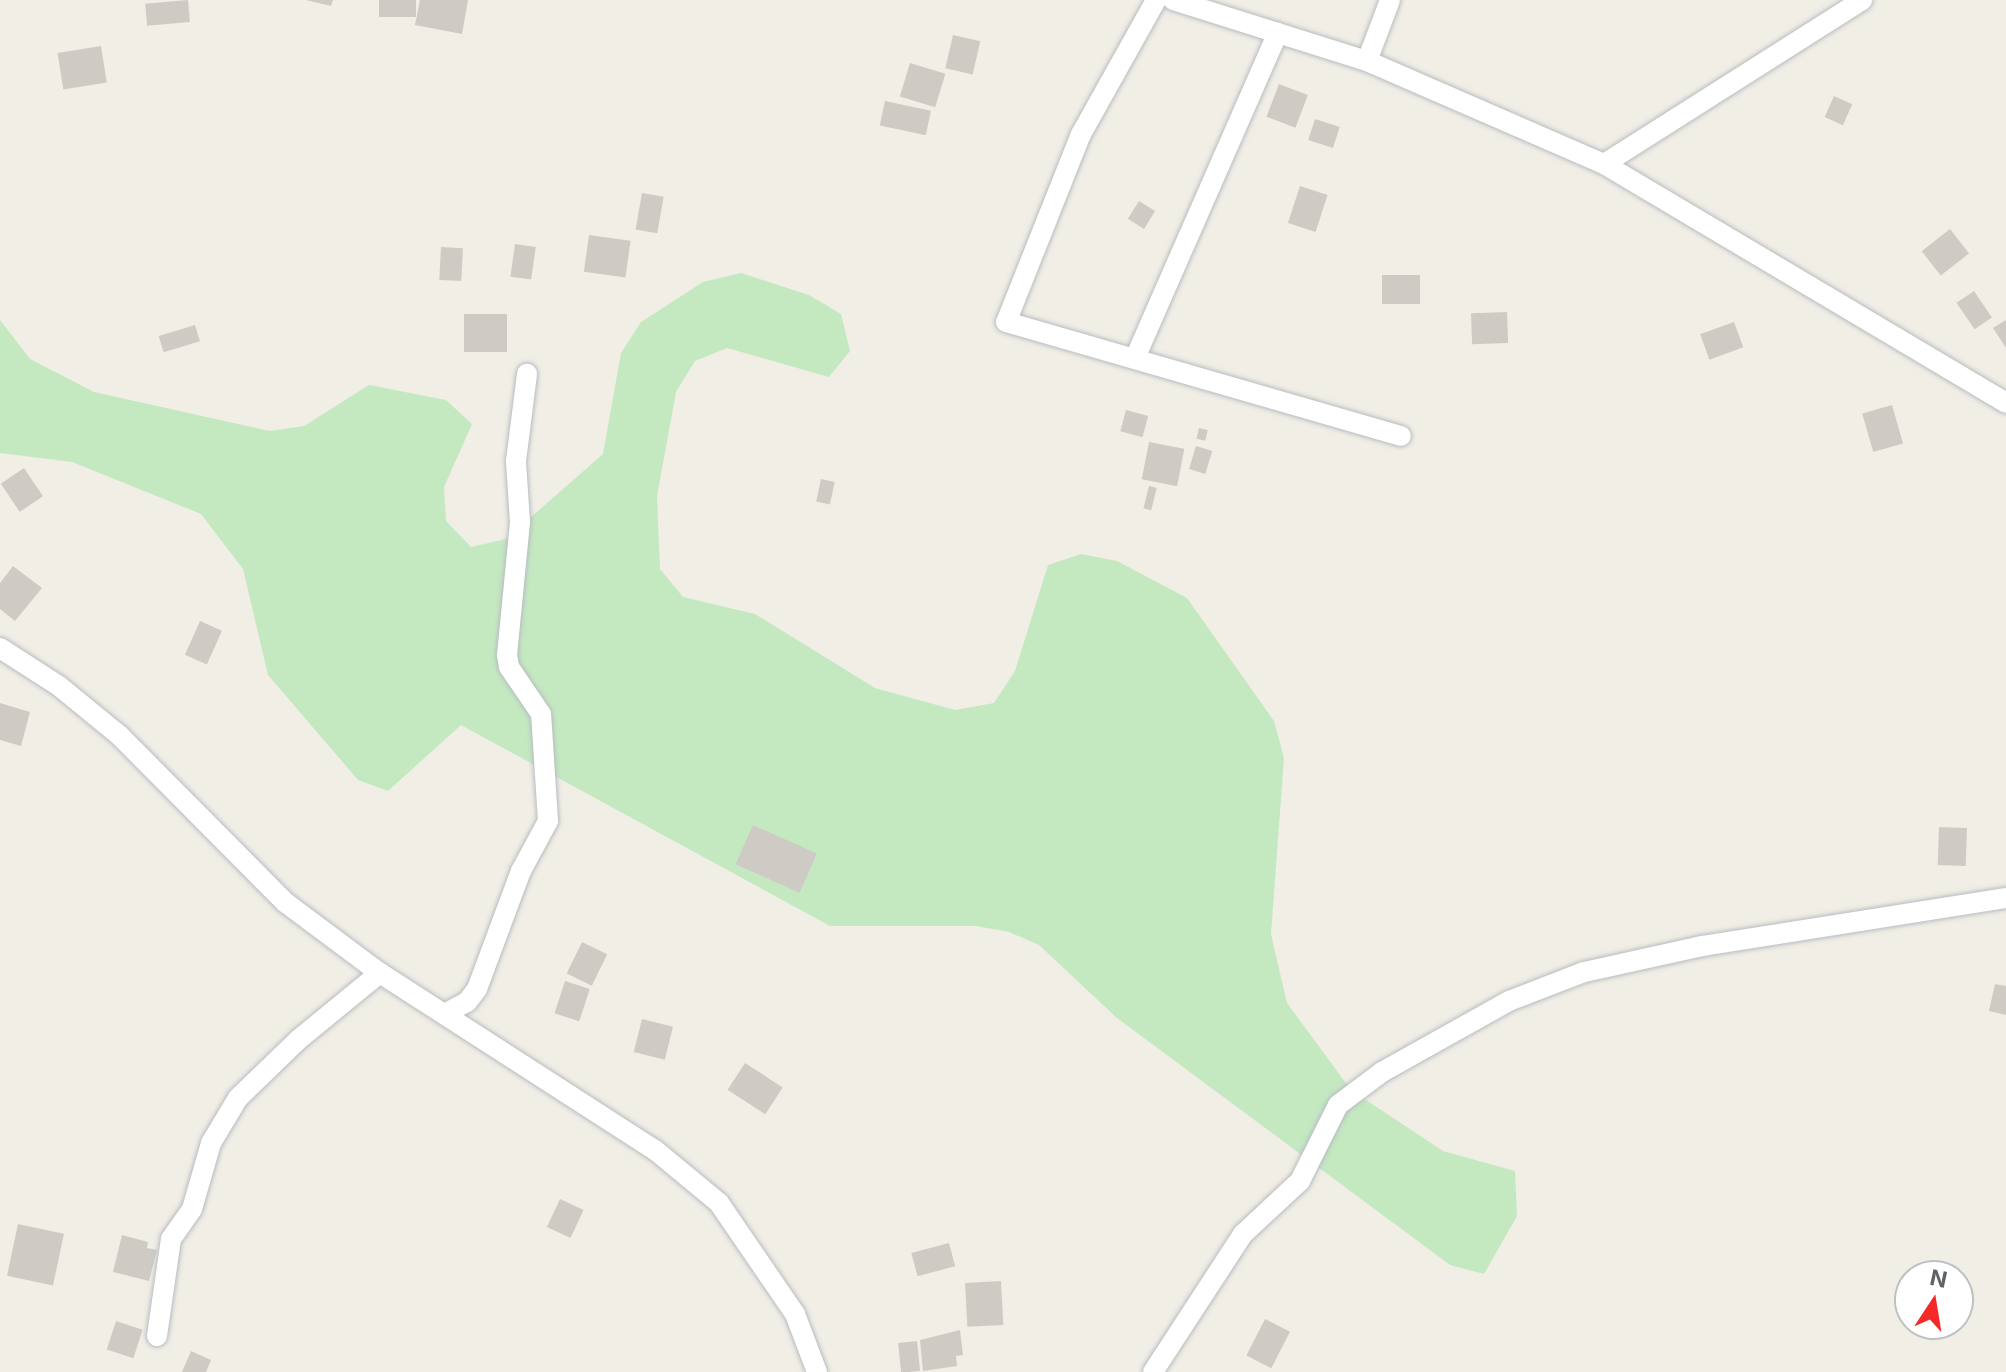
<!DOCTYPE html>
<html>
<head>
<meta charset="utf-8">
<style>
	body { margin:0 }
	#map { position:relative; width:2006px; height:1372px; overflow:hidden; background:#f1eee6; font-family:Inter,sans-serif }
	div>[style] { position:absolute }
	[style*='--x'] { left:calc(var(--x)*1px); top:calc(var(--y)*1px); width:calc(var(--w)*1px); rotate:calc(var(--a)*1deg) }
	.green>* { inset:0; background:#c4e9c1 }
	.building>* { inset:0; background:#cecbc5; transform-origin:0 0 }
	.roads { filter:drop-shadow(0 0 2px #b8bcc0) drop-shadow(0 0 2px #b8bcc0) }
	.minor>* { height:20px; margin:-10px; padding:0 10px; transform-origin:10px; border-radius:10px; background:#fff }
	span { translate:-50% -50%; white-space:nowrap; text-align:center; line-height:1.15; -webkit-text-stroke:8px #fff; paint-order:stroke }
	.north { position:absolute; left:1894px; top:1260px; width:80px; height:80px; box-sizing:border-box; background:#fff; border:2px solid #bec1c2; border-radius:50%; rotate:12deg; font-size:22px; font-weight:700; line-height:32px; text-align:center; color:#5d6367 }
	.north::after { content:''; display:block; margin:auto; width:28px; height:36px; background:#f42a28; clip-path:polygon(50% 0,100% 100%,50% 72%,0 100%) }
</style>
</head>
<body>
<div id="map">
	<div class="green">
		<i style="clip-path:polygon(741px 273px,809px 295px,841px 314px,850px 351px,829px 377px,727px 348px,695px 361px,676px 392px,657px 496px,660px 569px,683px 597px,755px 614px,875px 688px,955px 710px,994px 703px,1015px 671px,1048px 565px,1081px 554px,1117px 561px,1187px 598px,1274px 721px,1284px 758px,1271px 934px,1287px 1003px,1351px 1090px,1443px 1151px,1515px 1171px,1517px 1216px,1484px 1274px,1450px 1265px,1117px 1018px,1039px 945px,1009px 932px,976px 926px,830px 926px,461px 725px,388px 791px,358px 780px,268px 675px,243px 569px,201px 514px,72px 462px,0 453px,0 320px,30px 359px,94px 392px,270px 431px,304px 426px,369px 385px,446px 400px,472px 424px,444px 487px,446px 521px,471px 547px,506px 539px,603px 454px,621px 353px,641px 322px,703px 282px)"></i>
	</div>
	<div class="building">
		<i style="left:188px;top:0;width:22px;height:43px;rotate:85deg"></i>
		<i style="clip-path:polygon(306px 0,333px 0,331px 6px)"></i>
		<i style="left:379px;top:0;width:37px;height:17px"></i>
		<i style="clip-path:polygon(420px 0,468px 0,462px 34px,415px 25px)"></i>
		<i style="left:953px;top:35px;width:28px;height:34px;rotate:13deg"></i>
		<i style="left:101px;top:46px;width:37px;height:44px;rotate:81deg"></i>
		<i style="left:910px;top:63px;width:37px;height:35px;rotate:17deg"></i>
		<i style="left:1279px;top:84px;width:31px;height:35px;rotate:21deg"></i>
		<i style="left:1834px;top:96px;width:20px;height:23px;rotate:24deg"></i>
		<i style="left:885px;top:101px;width:47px;height:25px;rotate:12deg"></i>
		<i style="left:1315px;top:119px;width:26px;height:22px;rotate:18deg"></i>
		<i style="left:1300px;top:186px;width:29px;height:39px;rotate:18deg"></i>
		<i style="left:642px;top:193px;width:22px;height:37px;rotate:10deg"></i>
		<i style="left:1139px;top:201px;width:19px;height:21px;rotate:32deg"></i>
		<i style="left:1950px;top:229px;width:31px;height:36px;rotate:52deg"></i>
		<i style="left:589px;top:235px;width:42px;height:37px;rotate:8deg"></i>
		<i style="left:515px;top:244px;width:21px;height:33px;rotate:8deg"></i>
		<i style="left:441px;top:247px;width:22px;height:33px;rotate:3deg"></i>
		<i style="left:1382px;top:275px;width:38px;height:29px"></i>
		<i style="left:1974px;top:291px;width:32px;height:21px;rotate:56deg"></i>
		<i style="left:1507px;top:312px;width:31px;height:36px;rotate:88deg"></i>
		<i style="left:464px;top:314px;width:43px;height:38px"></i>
		<i style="clip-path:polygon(2006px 320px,2006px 348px,1993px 328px)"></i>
		<i style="left:1734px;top:322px;width:27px;height:36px;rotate:70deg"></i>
		<i style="left:195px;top:325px;width:17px;height:38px;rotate:73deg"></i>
		<i style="left:1892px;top:405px;width:40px;height:31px;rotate:74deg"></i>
		<i style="left:1126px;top:410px;width:23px;height:22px;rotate:15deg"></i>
		<i style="left:1199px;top:428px;width:9px;height:11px;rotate:13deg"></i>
		<i style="left:1149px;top:442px;width:36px;height:38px;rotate:11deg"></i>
		<i style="left:1196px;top:446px;width:17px;height:24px;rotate:17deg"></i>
		<i style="left:24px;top:468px;width:34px;height:28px;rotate:56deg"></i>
		<i style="left:821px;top:479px;width:14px;height:23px;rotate:12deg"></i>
		<i style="left:1149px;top:486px;width:8px;height:23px;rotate:14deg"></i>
		<i style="clip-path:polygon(13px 566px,42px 588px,15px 621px,0 609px,0 583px)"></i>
		<i style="left:200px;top:621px;width:24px;height:37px;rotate:24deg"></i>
		<i style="clip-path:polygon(0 703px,30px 712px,21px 746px,0 740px)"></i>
		<i style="left:753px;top:825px;width:70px;height:43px;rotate:24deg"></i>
		<i style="left:1939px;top:827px;width:28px;height:38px;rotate:2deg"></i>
		<i style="left:582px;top:942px;width:28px;height:35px;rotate:26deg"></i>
		<i style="left:565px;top:981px;width:26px;height:34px;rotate:18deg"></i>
		<i style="clip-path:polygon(1995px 984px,2006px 986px,2006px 1015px,1989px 1011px)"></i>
		<i style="left:642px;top:1019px;width:32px;height:34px;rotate:14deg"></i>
		<i style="left:745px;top:1063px;width:45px;height:32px;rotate:33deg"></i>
		<i style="left:560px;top:1199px;width:26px;height:31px;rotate:25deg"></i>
		<i style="left:18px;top:1224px;width:47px;height:53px;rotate:12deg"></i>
		<i style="clip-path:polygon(122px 1235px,148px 1242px,147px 1248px,157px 1250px,149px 1281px,113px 1272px)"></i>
		<i style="left:949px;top:1243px;width:24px;height:39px;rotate:75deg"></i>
		<i style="left:1001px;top:1281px;width:44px;height:36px;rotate:87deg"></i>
		<i style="left:1265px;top:1319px;width:28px;height:41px;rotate:27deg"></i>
		<i style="left:116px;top:1321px;width:28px;height:30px;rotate:18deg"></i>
		<i style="clip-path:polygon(960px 1330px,963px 1355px,956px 1356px,957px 1366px,923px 1371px,920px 1340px)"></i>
		<i style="left:917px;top:1341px;width:30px;height:19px;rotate:84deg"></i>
		<i style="clip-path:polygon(191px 1351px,211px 1360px,206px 1372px,182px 1372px)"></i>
	</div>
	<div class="roads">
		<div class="minor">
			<i style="--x:1156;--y:0;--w:154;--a:119.2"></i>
			<i style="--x:1081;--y:134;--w:202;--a:111.7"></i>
			<i style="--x:1006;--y:322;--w:411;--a:16.1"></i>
			<i style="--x:1173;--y:0;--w:203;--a:17.5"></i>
			<i style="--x:1367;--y:61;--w:258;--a:23.5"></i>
			<i style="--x:1604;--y:164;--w:468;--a:30.7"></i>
			<i style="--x:1367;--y:61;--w:65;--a:-69.3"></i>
			<i style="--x:1604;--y:164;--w:306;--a:-32.4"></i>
			<i style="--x:1135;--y:358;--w:355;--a:-66.3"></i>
			<i style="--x:0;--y:648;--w:70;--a:32.8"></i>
			<i style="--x:59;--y:686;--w:79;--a:39.3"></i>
			<i style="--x:120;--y:736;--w:235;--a:45.2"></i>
			<i style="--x:286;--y:903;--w:117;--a:36.7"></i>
			<i style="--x:380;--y:973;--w:327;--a:32.8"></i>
			<i style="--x:655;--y:1150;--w:83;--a:39.6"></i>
			<i style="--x:719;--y:1203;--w:135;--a:55.6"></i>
			<i style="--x:795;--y:1314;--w:62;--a:69.2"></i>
			<i style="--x:448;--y:1012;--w:21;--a:-28"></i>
			<i style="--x:467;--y:1002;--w:16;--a:-52"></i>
			<i style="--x:477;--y:989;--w:126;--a:-69.6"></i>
			<i style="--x:521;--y:871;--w:57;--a:-61.6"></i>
			<i style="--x:548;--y:821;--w:107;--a:-93.7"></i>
			<i style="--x:541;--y:714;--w:57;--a:-124.2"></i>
			<i style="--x:509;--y:667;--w:12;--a:-99"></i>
			<i style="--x:507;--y:655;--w:134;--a:-84.4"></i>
			<i style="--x:520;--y:522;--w:61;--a:-93.8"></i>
			<i style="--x:516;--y:461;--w:88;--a:-82.8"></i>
			<i style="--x:157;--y:1336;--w:98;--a:-81.8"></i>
			<i style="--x:171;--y:1239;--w:37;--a:-55"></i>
			<i style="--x:192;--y:1209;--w:69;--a:-73.9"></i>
			<i style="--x:211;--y:1143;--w:52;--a:-59"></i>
			<i style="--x:238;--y:1098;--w:83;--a:-44"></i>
			<i style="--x:298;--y:1040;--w:106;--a:-39.3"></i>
			<i style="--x:1153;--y:1372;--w:165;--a:-56.9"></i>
			<i style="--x:1243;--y:1234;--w:78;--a:-42.9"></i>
			<i style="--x:1300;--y:1181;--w:85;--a:-63.4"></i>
			<i style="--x:1338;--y:1105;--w:55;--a:-36.9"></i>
			<i style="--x:1382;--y:1072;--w:145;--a:-29.2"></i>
			<i style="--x:1509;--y:1001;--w:80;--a:-21.1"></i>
			<i style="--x:1584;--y:972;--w:121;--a:-12.4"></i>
			<i style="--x:1702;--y:946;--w:308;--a:-9"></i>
		</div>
	</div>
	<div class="north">N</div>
</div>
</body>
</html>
